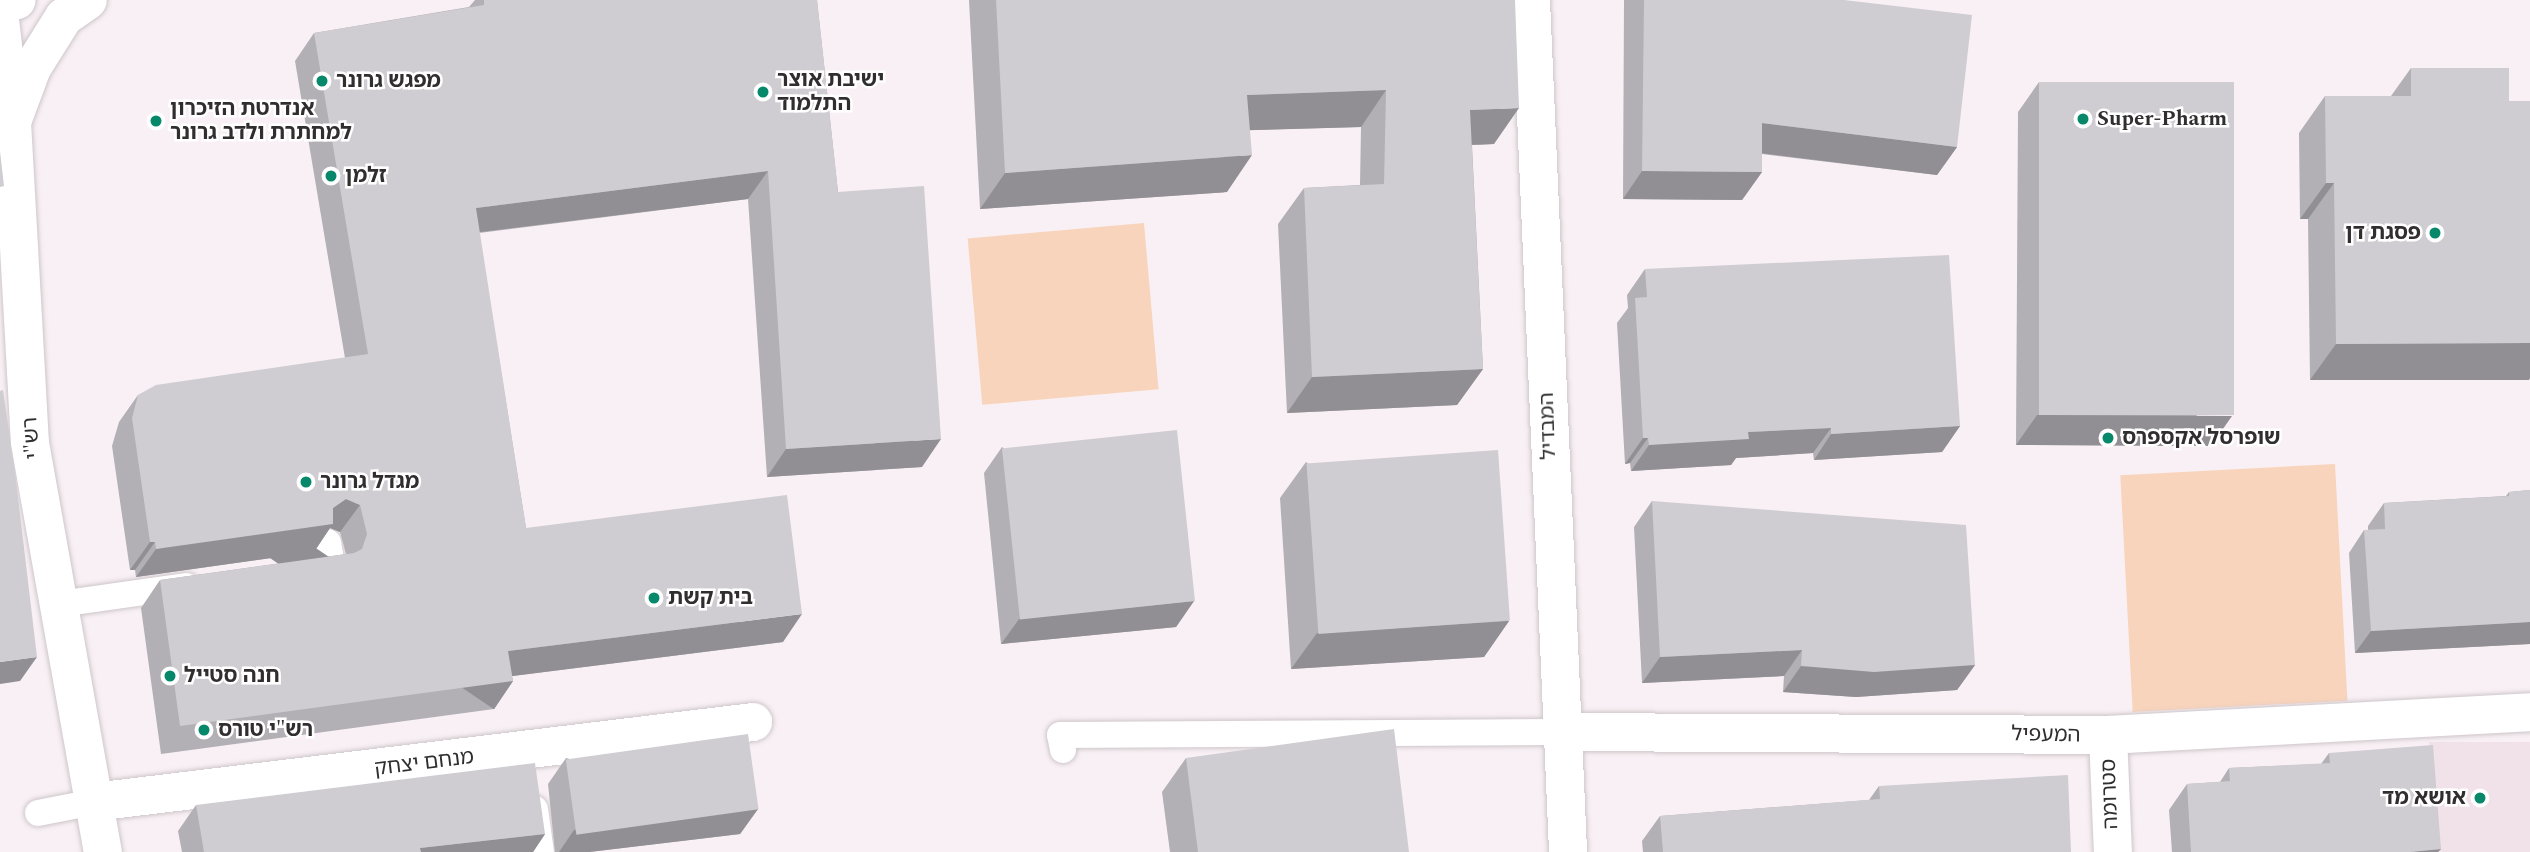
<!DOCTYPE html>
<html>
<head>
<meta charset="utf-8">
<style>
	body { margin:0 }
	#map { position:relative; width:2530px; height:852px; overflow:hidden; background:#f8f0f4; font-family:Spectral,"Noto Sans Hebrew",serif }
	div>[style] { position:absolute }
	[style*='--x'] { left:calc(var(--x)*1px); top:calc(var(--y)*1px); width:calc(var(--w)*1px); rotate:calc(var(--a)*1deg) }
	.built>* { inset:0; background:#f1e2e9; transform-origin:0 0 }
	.green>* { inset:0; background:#f9d4bc; transform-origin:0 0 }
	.roads { filter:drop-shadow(0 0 2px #cec6ca) drop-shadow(0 0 2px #cec6ca) }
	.lane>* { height:26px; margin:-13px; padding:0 13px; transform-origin:13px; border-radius:13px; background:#fff }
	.street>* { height:38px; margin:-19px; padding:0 19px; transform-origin:19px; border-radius:19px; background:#fff }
	.primary>* { height:38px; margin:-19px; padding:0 19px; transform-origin:19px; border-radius:19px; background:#fff }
	.wall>* { inset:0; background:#b2afb5 }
	.shaded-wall>* { inset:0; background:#918f93; transform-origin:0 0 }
	.building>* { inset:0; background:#cfccd2; transform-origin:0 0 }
	.dots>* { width:19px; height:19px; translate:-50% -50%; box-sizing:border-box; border:4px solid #fff; border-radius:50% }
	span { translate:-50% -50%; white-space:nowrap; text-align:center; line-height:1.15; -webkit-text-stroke:5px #fff; paint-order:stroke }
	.poi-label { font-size:21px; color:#302e2f; font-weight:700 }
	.left { translate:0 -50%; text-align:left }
	.right { translate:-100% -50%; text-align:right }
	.street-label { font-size:21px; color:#302e2f }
</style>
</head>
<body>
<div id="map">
	<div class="built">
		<i style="left:2530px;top:742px;width:110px;height:101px;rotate:90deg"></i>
	</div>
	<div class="green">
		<i style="left:1144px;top:223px;width:167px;height:177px;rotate:85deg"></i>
		<i style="left:2335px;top:464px;width:237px;height:215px;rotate:87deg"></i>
	</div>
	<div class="roads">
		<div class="lane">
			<i style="--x:308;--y:569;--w:24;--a:-9"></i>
			<i style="--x:332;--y:565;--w:23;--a:-100"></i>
			<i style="--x:59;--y:604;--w:129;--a:-8"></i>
			<i style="--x:1063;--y:750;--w:15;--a:-101"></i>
			<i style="--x:1060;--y:735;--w:501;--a:-0.34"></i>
			<i style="--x:535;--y:809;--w:43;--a:82.1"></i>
			<i style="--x:38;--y:813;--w:57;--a:-11.1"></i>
		</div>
		<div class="street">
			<i style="--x:1531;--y:0;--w:853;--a:87.51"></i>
			<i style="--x:0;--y:20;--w:103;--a:83.3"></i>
			<i style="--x:12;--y:122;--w:322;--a:86.8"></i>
			<i style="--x:30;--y:443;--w:415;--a:79.9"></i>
			<i style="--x:1561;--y:732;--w:547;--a:0.31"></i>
			<i style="--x:2108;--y:735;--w:423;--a:-3.1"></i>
			<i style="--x:2108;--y:735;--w:117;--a:87.6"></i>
			<i style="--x:94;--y:802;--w:664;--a:-6.92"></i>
		</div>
		<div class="primary">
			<i style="--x:0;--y:4;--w:17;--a:-13"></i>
			<i style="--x:12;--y:122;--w:58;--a:-69.7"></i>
			<i style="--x:32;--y:68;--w:60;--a:-57.9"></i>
			<i style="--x:64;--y:17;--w:29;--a:-35"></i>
		</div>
	</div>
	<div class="wall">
		<i style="clip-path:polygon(475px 0,817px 0,838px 192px,922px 467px,767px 477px,748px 199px,479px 233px,526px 528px,783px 642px,512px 676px,513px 681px,494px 709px,161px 754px,141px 608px,160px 580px,346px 554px,340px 532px,330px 528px,314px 552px,136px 577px,135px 570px,130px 570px,112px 446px,119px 422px,138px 395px,345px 358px,295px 61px,314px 33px,469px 7px)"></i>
		<i style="clip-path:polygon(969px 0,1515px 0,1494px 144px,1472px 145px,1483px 369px,1457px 405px,1287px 413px,1278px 224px,1304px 188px,1360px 185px,1361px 127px,1250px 130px,1227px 192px,980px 209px)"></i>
		<i style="clip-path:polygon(1624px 0,1844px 0,1957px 147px,1937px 175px,1762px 154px,1762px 172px,1742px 200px,1623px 199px)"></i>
		<i style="clip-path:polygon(2411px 68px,2509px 101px,2529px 380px,2310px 380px,2308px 219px,2300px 219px,2299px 133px,2325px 96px,2391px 96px)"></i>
		<i style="clip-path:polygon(2039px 82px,2211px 446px,2016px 445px,2018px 112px)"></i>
		<i style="clip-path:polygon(1645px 269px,1960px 426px,1942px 452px,1814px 460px,1813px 453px,1736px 458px,1731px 465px,1631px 471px,1630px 463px,1625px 464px,1617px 323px,1628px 308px,1627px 295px)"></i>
		<i style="clip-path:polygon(1002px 447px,1194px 601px,1176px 627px,1001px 644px,984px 473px)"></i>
		<i style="clip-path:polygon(1306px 462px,1509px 621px,1484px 657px,1291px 669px,1280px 498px)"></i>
		<i style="clip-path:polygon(2530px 490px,2530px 644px,2355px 653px,2349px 553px,2364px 530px,2368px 530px,2368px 526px,2384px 503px,2506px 496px,2509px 492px)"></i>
		<i style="clip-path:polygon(1652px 501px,1975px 665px,1957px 690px,1856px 697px,1783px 692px,1784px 676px,1642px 683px,1634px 527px)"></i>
		<i style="clip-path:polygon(2329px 753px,2441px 849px,2438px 852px,2172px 852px,2169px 810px,2187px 784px,2220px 782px,2229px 768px,2321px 764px)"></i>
		<i style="clip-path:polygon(566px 758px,758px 809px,740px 834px,589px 852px,555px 852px,548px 784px)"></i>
		<i style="clip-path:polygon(1186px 758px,1409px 852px,1170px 852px,1162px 792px)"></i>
		<i style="clip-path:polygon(1879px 786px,2071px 852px,1643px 852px,1642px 841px,1660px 816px,1869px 800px)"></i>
		<i style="clip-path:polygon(196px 805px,545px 834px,533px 852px,182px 852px,178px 831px)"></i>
	</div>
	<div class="shaded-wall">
		<i style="clip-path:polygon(1386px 90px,1361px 127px,1221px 131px,1247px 95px)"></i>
		<i style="clip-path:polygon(1519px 108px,1494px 144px,1445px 146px,1470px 110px)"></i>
		<i style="clip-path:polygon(1762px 123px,1957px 147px,1937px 175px,1743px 151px)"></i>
		<i style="clip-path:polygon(1252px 155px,1227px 192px,980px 209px,1005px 173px)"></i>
		<i style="clip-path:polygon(768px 171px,748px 199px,456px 235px,476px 208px)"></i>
		<i style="clip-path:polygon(1642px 171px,1762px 172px,1742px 200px,1623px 199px)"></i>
		<i style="clip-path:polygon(2326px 183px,2334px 183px,2308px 219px,2300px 219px)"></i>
		<i style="clip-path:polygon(2530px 343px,2530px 378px,2529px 380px,2310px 380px,2336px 344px)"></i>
		<i style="clip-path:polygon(1483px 369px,1457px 405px,1287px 413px,1312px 377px)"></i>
		<i style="clip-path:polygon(2037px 415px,2232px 416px,2211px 446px,2016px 445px)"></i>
		<i style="clip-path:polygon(1960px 426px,1942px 452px,1814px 460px,1831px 434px)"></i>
		<i style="clip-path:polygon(1831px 428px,1813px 453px,1736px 458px,1731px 465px,1631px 471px,1649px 445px,1748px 432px)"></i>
		<i style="clip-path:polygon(1643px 438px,1648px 438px,1630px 463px,1625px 464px)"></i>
		<i style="clip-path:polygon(941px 439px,922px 467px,767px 477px,786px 449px)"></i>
		<i style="clip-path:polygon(346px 499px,360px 505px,340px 532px,330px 528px,314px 552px,136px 577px,156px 549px,333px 508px)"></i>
		<i style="clip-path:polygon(150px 542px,155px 542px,135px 570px,130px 570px)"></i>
		<i style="clip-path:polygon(1194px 601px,1176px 627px,1001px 644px,1019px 619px)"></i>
		<i style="clip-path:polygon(802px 614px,783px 642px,489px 679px,508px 651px)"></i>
		<i style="clip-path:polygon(1509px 621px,1484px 657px,1291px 669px,1317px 633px)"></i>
		<i style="clip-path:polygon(2530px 622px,2530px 644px,2355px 653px,2371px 631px)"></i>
		<i style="clip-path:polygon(1802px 650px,1784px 676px,1642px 683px,1660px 657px)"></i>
		<i style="clip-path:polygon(37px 657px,20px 681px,0 684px,0 662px)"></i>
		<i style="clip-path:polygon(1975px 665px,1957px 690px,1856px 697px,1783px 692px,1801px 666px)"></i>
		<i style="left:513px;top:681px;width:34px;height:336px;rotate:124deg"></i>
		<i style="clip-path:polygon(758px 809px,740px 834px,589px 852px,559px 852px,574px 830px)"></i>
		<i style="clip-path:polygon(545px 834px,533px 852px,418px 852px,420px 848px)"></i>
		<i style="clip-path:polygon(2441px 849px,2438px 852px,2410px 852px)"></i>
	</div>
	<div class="building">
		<i style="clip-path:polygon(484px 0,817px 0,838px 192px,924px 186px,941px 439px,786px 449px,768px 171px,476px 208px,526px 528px,787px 495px,802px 614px,508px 651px,513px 681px,180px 726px,160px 580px,354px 553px,362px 549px,367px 534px,360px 505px,346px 499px,333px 508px,333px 524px,156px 549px,155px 542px,150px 542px,132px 418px,138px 395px,156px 385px,368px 354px,314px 33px,484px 5px)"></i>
		<i style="clip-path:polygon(996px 0,1515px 0,1519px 108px,1470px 110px,1483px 369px,1312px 377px,1304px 188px,1384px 184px,1386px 90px,1247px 95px,1252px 155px,1005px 173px)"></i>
		<i style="clip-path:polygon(1644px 0,1844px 0,1972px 15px,1957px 147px,1762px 123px,1762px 172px,1642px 171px)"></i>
		<i style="clip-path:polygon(2411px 68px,2509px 68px,2509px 101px,2530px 101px,2530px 343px,2336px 344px,2334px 183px,2326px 183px,2325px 96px,2411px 96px)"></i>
		<i style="left:2039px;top:82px;width:195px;height:333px"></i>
		<i style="clip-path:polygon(0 151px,4px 186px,0 187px)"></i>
		<i style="clip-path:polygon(1949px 255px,1960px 426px,1831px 434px,1831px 428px,1748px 432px,1749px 439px,1649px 445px,1648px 438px,1643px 438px,1635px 298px,1647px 297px,1645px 269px)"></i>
		<i style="clip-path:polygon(3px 390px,15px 472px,37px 657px,0 662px,0 391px)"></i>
		<i style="left:1177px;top:430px;width:172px;height:176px;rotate:84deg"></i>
		<i style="left:1498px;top:450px;width:171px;height:192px;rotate:86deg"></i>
		<i style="clip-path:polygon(2530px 490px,2530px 622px,2371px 631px,2364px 530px,2385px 529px,2384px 503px,2509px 496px,2509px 492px)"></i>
		<i style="clip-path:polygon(1652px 501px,1966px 525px,1975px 665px,1874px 672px,1801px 666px,1802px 650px,1660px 657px)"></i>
		<i style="clip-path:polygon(1394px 729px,1409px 852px,1198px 852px,1186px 758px)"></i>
		<i style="left:748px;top:734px;width:76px;height:184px;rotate:82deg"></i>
		<i style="clip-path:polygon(2433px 745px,2441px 849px,2410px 852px,2191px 852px,2187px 784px,2230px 781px,2229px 768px,2330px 763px,2329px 753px)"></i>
		<i style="clip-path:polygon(535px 763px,545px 834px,420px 848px,421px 852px,204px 852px,196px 805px)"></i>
		<i style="clip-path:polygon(2068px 775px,2071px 852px,1663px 852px,1660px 816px,1880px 799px,1879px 786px)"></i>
	</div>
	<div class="dots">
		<i style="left:322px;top:81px;background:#07886b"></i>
		<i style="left:763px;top:92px;background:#07886b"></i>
		<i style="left:2083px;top:119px;background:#07886b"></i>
		<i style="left:156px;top:121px;background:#07886b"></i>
		<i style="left:331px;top:176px;background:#07886b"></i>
		<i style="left:2435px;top:233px;background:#07886b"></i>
		<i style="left:2108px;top:438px;background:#07886b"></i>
		<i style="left:306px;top:482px;background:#07886b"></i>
		<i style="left:654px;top:598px;background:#07886b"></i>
		<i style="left:170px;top:676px;background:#07886b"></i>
		<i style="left:204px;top:730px;background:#07886b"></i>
		<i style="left:2480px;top:798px;background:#07886b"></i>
	</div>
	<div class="poi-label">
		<span class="left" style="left:777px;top:92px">ישיבת אוצר<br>התלמוד</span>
		<span class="left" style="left:336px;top:81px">מפגש גרונר</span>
		<span class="left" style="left:170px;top:121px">אנדרטת הזיכרון<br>למחתרת ולדב גרונר</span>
		<span class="left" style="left:2097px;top:119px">Super-Pharm</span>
		<span class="left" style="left:345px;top:176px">זלמן</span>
		<span class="right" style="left:2421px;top:233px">פסגת דן</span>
		<span class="left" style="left:2122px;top:438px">שופרסל אקספרס</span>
		<span class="left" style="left:320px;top:482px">מגדל גרונר</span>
		<span class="left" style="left:668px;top:598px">בית קשת</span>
		<span class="left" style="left:184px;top:676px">חנה סטייל</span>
		<span class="left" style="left:218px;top:730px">רש"י טורס</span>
		<span class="right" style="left:2466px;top:798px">אושא מד</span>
	</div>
	<div class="street-label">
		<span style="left:1548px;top:426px;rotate:-92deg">המבדיל</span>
		<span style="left:32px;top:438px;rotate:-95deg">רש"י</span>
		<span style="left:2046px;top:735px;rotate:1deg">המעפיל</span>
		<span style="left:424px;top:763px;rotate:-7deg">מנחם יצחק</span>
		<span style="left:2110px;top:794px;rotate:-92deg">סטרומה</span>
	</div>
</div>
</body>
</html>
